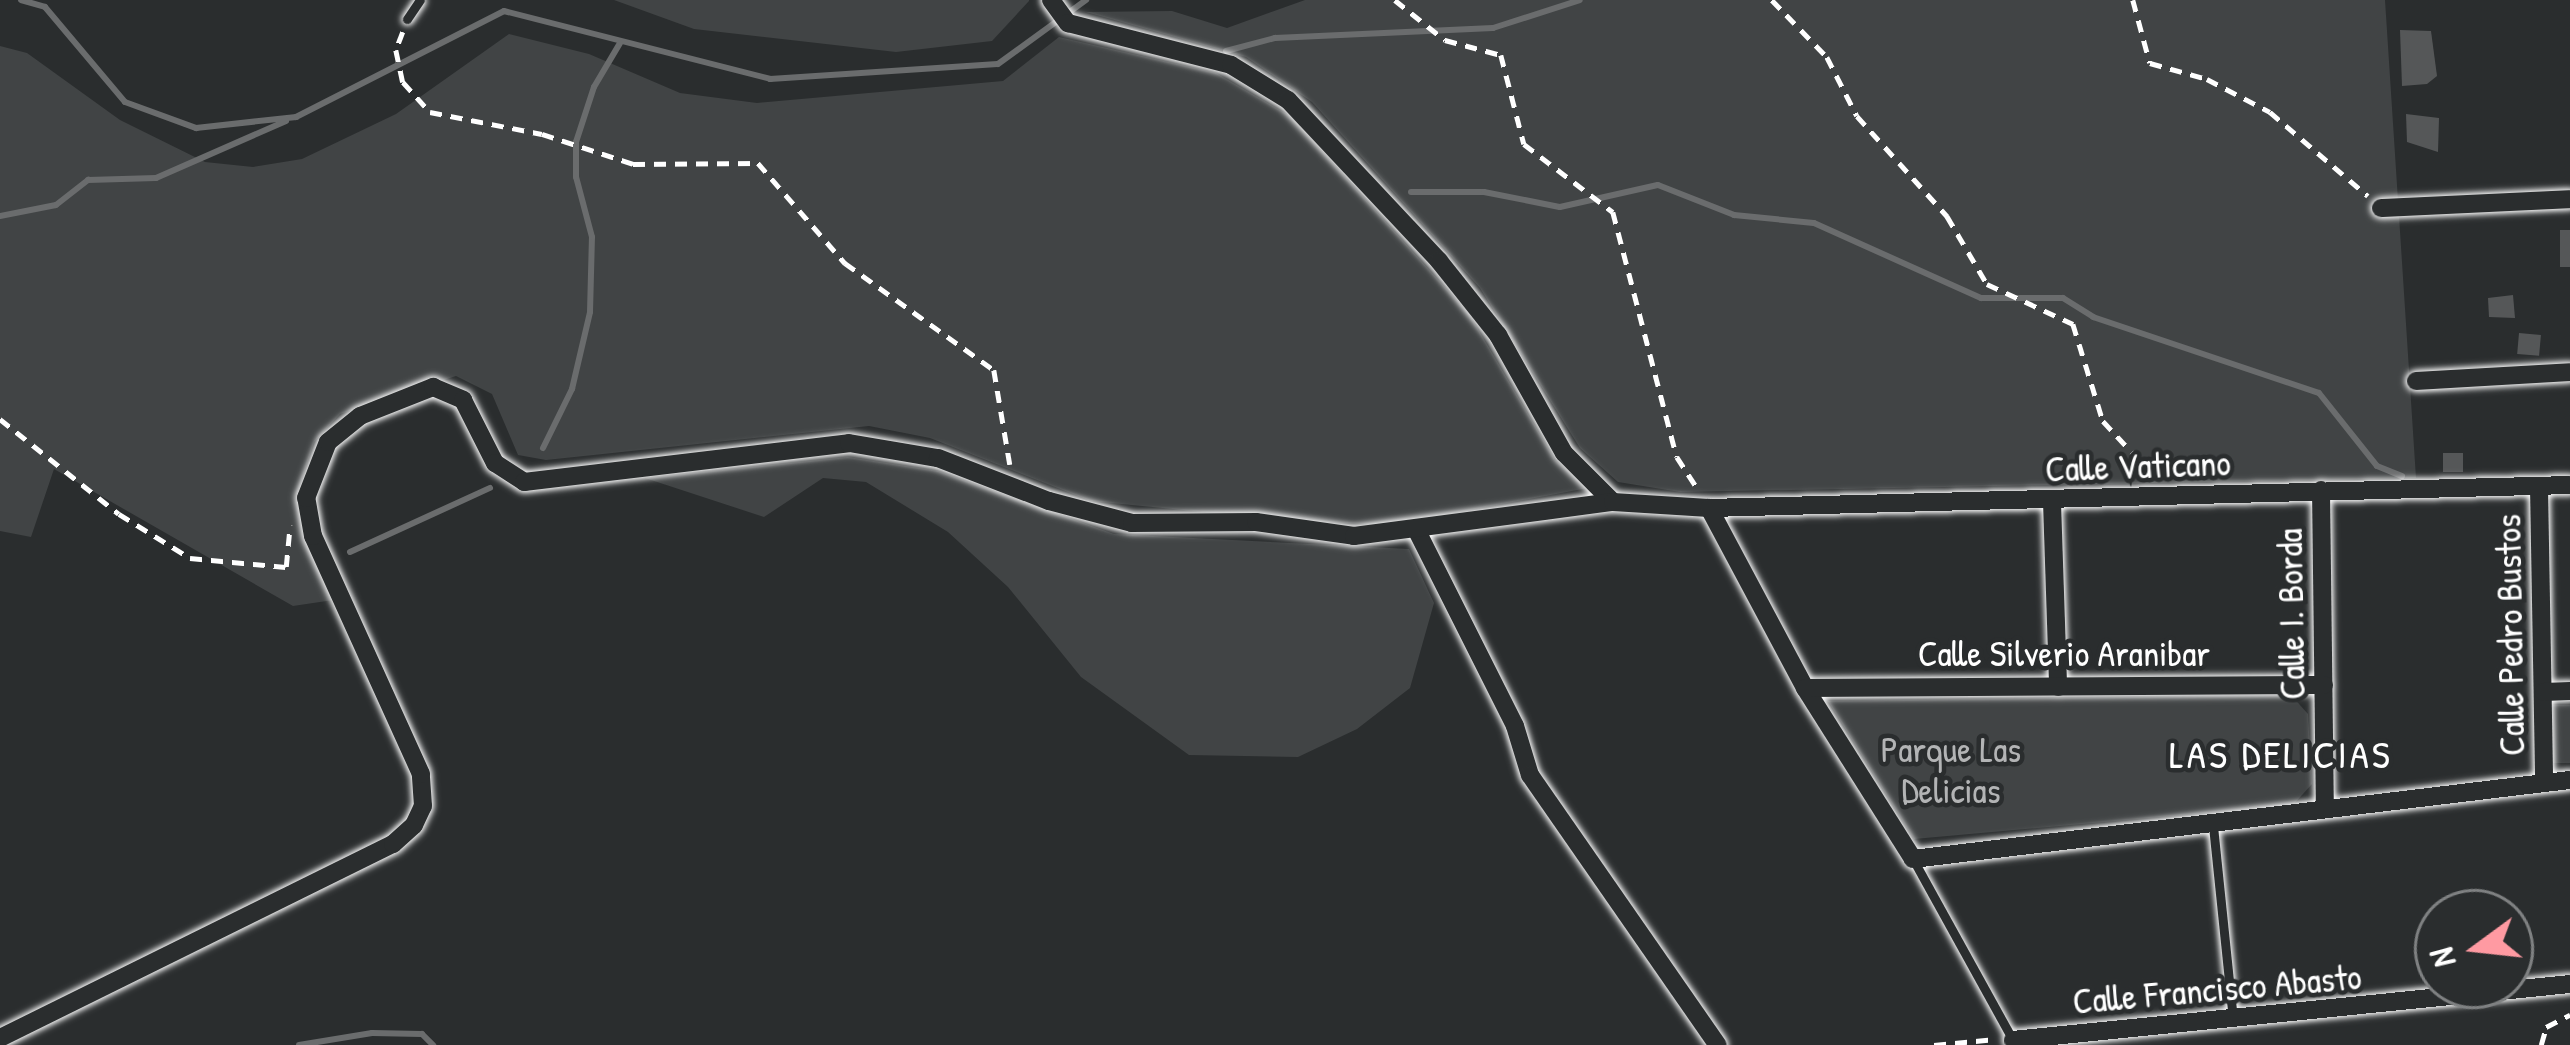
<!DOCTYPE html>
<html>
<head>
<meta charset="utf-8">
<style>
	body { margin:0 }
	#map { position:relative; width:2570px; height:1045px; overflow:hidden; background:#2a2d2e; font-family:"Patrick Hand",sans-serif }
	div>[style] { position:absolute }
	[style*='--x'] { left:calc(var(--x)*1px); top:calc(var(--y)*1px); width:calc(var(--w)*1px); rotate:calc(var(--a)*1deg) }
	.green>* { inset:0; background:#414445; transform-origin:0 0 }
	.stream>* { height:6px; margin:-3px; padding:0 3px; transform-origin:3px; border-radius:3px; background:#6a6c6d }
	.building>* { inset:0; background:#555758; transform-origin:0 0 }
	.path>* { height:4.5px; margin-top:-2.25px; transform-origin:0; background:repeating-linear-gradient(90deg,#fff 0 12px,transparent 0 21px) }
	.roads { filter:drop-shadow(0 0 3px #fff) drop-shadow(0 0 3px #fff) }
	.lane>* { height:9px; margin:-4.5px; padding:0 4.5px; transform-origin:4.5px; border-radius:4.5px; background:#2a2d2e }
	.street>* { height:18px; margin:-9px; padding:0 9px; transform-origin:9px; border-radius:9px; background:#2a2d2e }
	span { translate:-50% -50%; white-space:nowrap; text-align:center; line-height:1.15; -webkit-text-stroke:9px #2a2d2e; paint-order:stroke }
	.street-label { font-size:36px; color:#fff }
	.park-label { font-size:36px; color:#b3b4b5 }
	.neighbourhood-label { font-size:39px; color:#fff; letter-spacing:3px }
	.north { position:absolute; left:2414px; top:889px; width:120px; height:120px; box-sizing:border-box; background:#2a2d2e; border:3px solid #7f8182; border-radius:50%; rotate:255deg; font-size:33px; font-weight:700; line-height:48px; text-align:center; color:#fff }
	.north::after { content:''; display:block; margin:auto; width:42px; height:54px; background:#ff9aa2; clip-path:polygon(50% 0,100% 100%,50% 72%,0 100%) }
</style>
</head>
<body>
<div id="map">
	<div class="green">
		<i style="clip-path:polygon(614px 0,1029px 0,1029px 1px,992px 41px,896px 52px,694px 29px)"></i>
		<i style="clip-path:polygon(1305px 0,2385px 0,2416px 478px,1680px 492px,1618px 482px,1580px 448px,1480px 288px,1312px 102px,1246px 57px,1086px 12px,1172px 11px,1227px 28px)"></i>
		<i style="clip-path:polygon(509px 34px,589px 54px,680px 93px,757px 103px,1003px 81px,1059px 37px,1216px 73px,1290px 116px,1469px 314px,1555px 460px,1588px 488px,1389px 525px,1285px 520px,1091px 501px,930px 438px,869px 426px,546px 460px,518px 455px,492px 394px,456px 376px,340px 414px,314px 442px,298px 491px,306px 530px,340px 599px,293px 606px,54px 469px,31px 537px,0 531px,0 46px,27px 53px,120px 120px,205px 162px,253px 167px,302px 159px,396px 114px)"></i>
		<i style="clip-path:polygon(848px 457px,938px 471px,1114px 534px,1409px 549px,1434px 603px,1410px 688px,1357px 729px,1298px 757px,1189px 755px,1081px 677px,1008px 587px,948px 532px,866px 482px,823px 478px,764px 517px,645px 478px)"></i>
		<i style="clip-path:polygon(2291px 695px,2308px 714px,2312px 784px,2293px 805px,1914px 839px,1828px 701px)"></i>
		<i style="left:2570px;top:705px;width:58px;height:17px;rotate:90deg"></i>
	</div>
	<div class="stream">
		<i style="--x:21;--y:0;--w:25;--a:16"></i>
		<i style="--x:45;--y:7;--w:124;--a:49.9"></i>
		<i style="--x:125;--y:102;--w:76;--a:20.1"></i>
		<i style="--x:196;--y:128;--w:101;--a:-6.3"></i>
		<i style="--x:296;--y:117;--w:233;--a:-27"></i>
		<i style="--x:504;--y:11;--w:275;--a:14.3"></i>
		<i style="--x:770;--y:79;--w:228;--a:-3.8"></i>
		<i style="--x:998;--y:64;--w:109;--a:-36"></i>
		<i style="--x:1226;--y:51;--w:51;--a:-14.9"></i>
		<i style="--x:1275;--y:38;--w:218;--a:-2.6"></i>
		<i style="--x:1493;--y:28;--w:91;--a:-17.8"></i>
		<i style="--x:1411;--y:192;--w:73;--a:0"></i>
		<i style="--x:1484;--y:192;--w:77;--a:11.2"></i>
		<i style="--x:1560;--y:207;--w:100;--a:-12.7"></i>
		<i style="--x:1658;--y:185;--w:82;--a:21.5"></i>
		<i style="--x:1734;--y:215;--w:80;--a:5.7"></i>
		<i style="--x:1814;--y:223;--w:183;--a:24.2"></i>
		<i style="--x:1981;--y:298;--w:82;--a:0"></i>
		<i style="--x:2063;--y:298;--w:36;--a:32"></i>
		<i style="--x:2093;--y:317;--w:238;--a:18.6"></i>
		<i style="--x:2319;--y:393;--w:93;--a:51.5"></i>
		<i style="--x:2377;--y:466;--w:27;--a:22"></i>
		<i style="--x:0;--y:216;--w:57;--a:-11.1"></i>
		<i style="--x:56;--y:205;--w:41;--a:-38"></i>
		<i style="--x:88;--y:180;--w:68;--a:-1.7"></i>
		<i style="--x:156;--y:178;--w:142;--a:-23.7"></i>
		<i style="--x:543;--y:448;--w:66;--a:-63.8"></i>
		<i style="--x:572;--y:389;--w:79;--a:-76.8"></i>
		<i style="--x:590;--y:312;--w:75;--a:-88.5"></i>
		<i style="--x:592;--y:237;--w:62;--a:-104.9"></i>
		<i style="--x:576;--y:177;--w:35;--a:-90"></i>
		<i style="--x:576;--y:142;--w:58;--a:-71.9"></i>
		<i style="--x:594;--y:87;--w:51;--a:-59.4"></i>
		<i style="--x:350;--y:552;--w:154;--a:-24.6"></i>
		<i style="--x:299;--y:1045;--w:74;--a:-9.3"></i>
		<i style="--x:372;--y:1033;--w:50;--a:1.1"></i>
		<i style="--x:422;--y:1034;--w:16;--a:45"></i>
	</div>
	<div class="building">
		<i style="clip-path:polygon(2400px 30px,2431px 31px,2437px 76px,2427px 84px,2402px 86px)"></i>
		<i style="clip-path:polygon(2406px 114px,2439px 118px,2438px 152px,2407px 142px)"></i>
		<i style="left:2560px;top:230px;width:10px;height:37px"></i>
		<i style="clip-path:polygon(2513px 295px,2515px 318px,2489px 317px,2488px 298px)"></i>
		<i style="left:2519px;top:333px;width:22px;height:21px;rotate:5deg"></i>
		<i style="left:2463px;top:453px;width:19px;height:20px;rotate:90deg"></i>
	</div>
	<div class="path">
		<i style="--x:1395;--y:0;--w:64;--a:38.7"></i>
		<i style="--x:1445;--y:40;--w:58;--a:15"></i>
		<i style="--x:1501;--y:55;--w:92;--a:75.5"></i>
		<i style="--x:1524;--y:144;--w:112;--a:37.4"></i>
		<i style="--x:1613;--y:212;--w:253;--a:75.4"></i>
		<i style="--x:1677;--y:457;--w:37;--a:57"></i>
		<i style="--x:1772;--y:0;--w:79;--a:46"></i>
		<i style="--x:1827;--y:57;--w:66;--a:63"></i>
		<i style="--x:1857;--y:116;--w:135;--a:48"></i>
		<i style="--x:1947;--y:216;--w:79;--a:59.5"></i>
		<i style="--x:1987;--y:284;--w:95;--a:24.9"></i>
		<i style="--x:2073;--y:324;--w:102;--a:72.8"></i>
		<i style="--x:2103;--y:421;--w:57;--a:47.1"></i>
		<i style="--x:2142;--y:463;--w:19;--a:125"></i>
		<i style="--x:2133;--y:0;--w:65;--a:74.9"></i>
		<i style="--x:2150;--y:63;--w:59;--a:15.7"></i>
		<i style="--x:2207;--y:79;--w:71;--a:27.6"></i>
		<i style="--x:2270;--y:112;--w:129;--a:40.6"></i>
		<i style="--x:403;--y:32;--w:19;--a:111"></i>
		<i style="--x:396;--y:50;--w:33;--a:78"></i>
		<i style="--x:403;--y:82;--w:40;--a:48"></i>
		<i style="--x:430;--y:112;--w:114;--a:11.1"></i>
		<i style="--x:542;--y:134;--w:96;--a:18.2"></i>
		<i style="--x:633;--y:164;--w:125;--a:-0.5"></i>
		<i style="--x:758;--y:163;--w:133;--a:49"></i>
		<i style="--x:845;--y:263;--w:183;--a:35.7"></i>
		<i style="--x:994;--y:370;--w:96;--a:80.4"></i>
		<i style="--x:0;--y:419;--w:152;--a:38.6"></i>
		<i style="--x:119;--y:514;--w:84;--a:31.8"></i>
		<i style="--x:190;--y:558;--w:96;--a:5.4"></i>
		<i style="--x:286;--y:567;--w:42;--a:-84.6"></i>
		<i style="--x:1934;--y:1045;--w:62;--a:-5.5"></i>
		<i style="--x:2541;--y:1045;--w:19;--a:-74"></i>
		<i style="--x:2546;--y:1027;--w:27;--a:-27"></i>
	</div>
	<div class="roads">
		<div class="lane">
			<i style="--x:407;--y:19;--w:23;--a:-56"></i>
			<i style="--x:2213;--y:826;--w:194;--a:84.1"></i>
			<i style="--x:1914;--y:861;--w:205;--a:61.1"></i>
		</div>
		<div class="street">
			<i style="--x:1051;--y:0;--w:29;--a:54"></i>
			<i style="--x:1068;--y:23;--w:168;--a:14.4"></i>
			<i style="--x:1231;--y:65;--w:67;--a:31.6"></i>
			<i style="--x:1288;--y:100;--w:221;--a:46.8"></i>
			<i style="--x:1439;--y:261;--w:95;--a:51.4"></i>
			<i style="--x:1498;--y:335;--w:135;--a:60.8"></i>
			<i style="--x:1564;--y:453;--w:69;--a:45"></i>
			<i style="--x:2381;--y:208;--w:189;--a:-2.7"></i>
			<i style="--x:2416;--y:381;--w:154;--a:-3.3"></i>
			<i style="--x:2539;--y:487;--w:296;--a:89"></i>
			<i style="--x:2321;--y:490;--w:319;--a:89.3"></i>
			<i style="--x:2052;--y:502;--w:185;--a:88.1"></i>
			<i style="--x:1709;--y:508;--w:204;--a:61.9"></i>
			<i style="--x:1805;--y:688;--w:202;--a:57.7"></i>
			<i style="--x:1913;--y:859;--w:662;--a:-6.86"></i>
			<i style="--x:1417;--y:531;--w:218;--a:63.3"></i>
			<i style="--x:1515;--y:726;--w:51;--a:73"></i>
			<i style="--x:1530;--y:775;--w:329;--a:55.2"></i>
			<i style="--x:1805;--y:688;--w:519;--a:-0.33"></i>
			<i style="--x:2544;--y:692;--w:26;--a:-2"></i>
			<i style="--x:0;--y:1038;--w:438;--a:-26.3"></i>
			<i style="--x:393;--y:844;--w:28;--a:-42"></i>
			<i style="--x:414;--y:825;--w:21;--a:-65"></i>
			<i style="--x:423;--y:806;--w:32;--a:-94"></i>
			<i style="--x:421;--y:774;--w:261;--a:-114.4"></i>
			<i style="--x:313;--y:536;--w:39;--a:-100"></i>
			<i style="--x:306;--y:498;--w:60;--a:-68.6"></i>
			<i style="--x:328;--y:442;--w:41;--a:-39.1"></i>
			<i style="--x:360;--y:416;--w:79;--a:-21.7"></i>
			<i style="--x:433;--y:387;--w:33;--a:23"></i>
			<i style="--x:463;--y:400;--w:71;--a:63.1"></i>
			<i style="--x:495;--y:463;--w:35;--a:33"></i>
			<i style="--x:524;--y:482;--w:327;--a:-6.8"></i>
			<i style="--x:849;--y:443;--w:90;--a:9.6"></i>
			<i style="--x:938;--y:458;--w:119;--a:21.2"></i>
			<i style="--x:1049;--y:501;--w:86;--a:14.8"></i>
			<i style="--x:1132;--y:523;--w:124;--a:-0.5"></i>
			<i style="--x:1256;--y:522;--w:99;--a:8.1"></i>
			<i style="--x:1354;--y:536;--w:261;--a:-7.5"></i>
			<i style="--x:1613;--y:502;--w:96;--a:3.6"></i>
			<i style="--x:1709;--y:508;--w:861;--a:-1.53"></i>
			<i style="--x:2013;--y:1040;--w:560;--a:-5.74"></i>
		</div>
	</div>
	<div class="street-label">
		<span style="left:2138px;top:465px;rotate:-2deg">Calle Vaticano</span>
		<span style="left:2290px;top:614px;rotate:-91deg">Calle I. Borda</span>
		<span style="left:2509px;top:635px;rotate:-91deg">Calle Pedro Bustos</span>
		<span style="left:2064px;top:653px">Calle Silverio Aranibar</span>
		<span style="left:2217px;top:988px;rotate:-5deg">Calle Francisco Abasto</span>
	</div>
	<div class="park-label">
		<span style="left:1951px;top:769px">Parque Las<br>Delicias</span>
	</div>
	<div class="neighbourhood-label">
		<span style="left:2281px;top:754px">LAS DELICIAS</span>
	</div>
	<div class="north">N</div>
</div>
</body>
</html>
